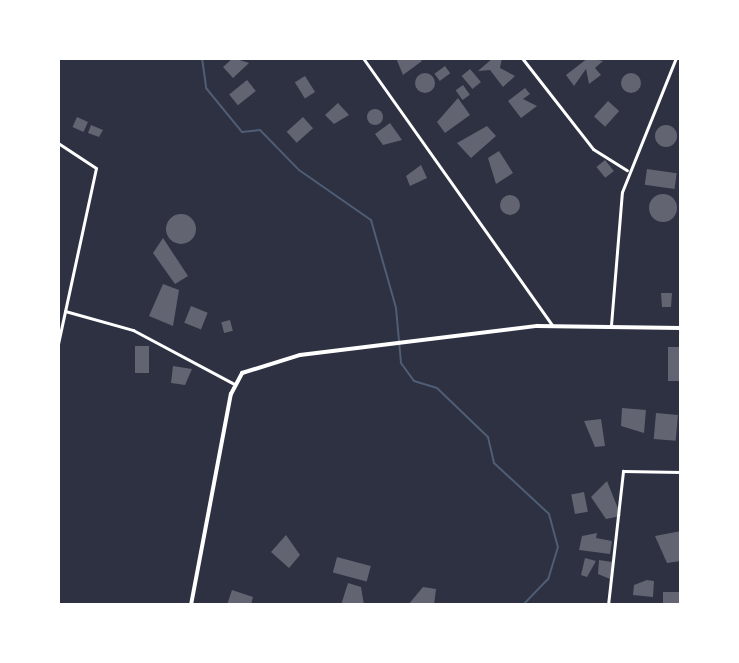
<!DOCTYPE html>
<html>
<head>
<meta charset="utf-8">
<style>
	body { margin:0 }
	#map { position:relative; width:739px; height:663px; overflow:hidden; background:#2d3142; font-family:"Work Sans",sans-serif }
	div>[style] { position:absolute }
	[style*='--x'] { left:calc(var(--x)*1px); top:calc(var(--y)*1px); width:calc(var(--w)*1px); rotate:calc(var(--a)*1deg) }
	.stream>* { height:2px; margin:-1px; padding:0 1px; transform-origin:1px; border-radius:1px; background:#4f5d75 }
	.building>* { inset:0; background:#626471; transform-origin:0 0 }
	.round { border-radius:50% }
	.minor>* { height:3px; margin:-1.5px; padding:0 1.5px; transform-origin:1.5px; border-radius:1.5px; background:#fff }
	.tertiary>* { height:4px; margin:-2px; padding:0 2px; transform-origin:2px; border-radius:2px; background:#fff }
	span { translate:-50% -50%; white-space:nowrap; text-align:center; line-height:1.15; -webkit-text-stroke:6px #fff; paint-order:stroke }
	.frame { position:absolute; inset:0; border:60px solid #fff; pointer-events:none }
</style>
</head>
<body>
<div id="map">
	<div class="stream">
		<i style="--x:202;--y:58;--w:30;--a:82"></i>
		<i style="--x:206;--y:88;--w:57;--a:50.7"></i>
		<i style="--x:242;--y:132;--w:18;--a:-6"></i>
		<i style="--x:260;--y:130;--w:56;--a:45.7"></i>
		<i style="--x:299;--y:170;--w:88;--a:34.8"></i>
		<i style="--x:371;--y:220;--w:91;--a:74.1"></i>
		<i style="--x:396;--y:308;--w:55;--a:84.8"></i>
		<i style="--x:401;--y:363;--w:22;--a:54"></i>
		<i style="--x:414;--y:381;--w:24;--a:17"></i>
		<i style="--x:437;--y:388;--w:71;--a:43.9"></i>
		<i style="--x:488;--y:437;--w:27;--a:77"></i>
		<i style="--x:494;--y:463;--w:75;--a:42.8"></i>
		<i style="--x:549;--y:514;--w:34;--a:75"></i>
		<i style="--x:558;--y:547;--w:34;--a:107"></i>
		<i style="--x:548;--y:579;--w:36;--a:134"></i>
	</div>
	<div class="building">
		<i style="clip-path:polygon(233px 58px,249px 63px,233px 78px,223px 67px)"></i>
		<i style="clip-path:polygon(396px 58px,419px 58px,422px 61px,403px 75px)"></i>
		<i style="clip-path:polygon(493px 58px,502px 58px,500px 68px,515px 76px,503px 87px,490px 70px,478px 71px)"></i>
		<i style="clip-path:polygon(588px 58px,603px 61px,595px 68px,601px 75px,589px 84px,586px 69px,574px 86px,566px 75px)"></i>
		<i style="left:445px;top:66px;width:9px;height:13px;rotate:54deg"></i>
		<i style="left:470px;top:69px;width:17px;height:11px;rotate:50deg"></i>
		<i class="round" style="left:415px;top:73px;width:20px;height:20px"></i>
		<i class="round" style="left:621px;top:73px;width:20px;height:20px"></i>
		<i style="left:305px;top:76px;width:19px;height:12px;rotate:58deg"></i>
		<i style="left:247px;top:80px;width:14px;height:23px;rotate:51deg"></i>
		<i style="left:463px;top:85px;width:12px;height:9px;rotate:55deg"></i>
		<i style="clip-path:polygon(525px 88px,530px 94px,523px 99px,537px 106px,521px 118px,508px 101px)"></i>
		<i style="clip-path:polygon(458px 98px,470px 115px,445px 133px,437px 122px)"></i>
		<i style="left:608px;top:101px;width:15px;height:21px;rotate:42deg"></i>
		<i style="clip-path:polygon(338px 103px,349px 115px,334px 124px,325px 115px)"></i>
		<i class="round" style="left:367px;top:109px;width:16px;height:16px"></i>
		<i style="left:77px;top:117px;width:12px;height:11px;rotate:24deg"></i>
		<i style="left:303px;top:117px;width:15px;height:22px;rotate:48deg"></i>
		<i style="clip-path:polygon(390px 123px,402px 140px,383px 145px,375px 134px)"></i>
		<i style="clip-path:polygon(91px 125px,103px 130px,99px 137px,88px 133px)"></i>
		<i class="round" style="left:655px;top:125px;width:22px;height:22px"></i>
		<i style="clip-path:polygon(487px 126px,496px 136px,471px 158px,457px 143px)"></i>
		<i style="clip-path:polygon(499px 151px,513px 173px,496px 184px,488px 158px)"></i>
		<i style="left:605px;top:160px;width:14px;height:11px;rotate:51deg"></i>
		<i style="clip-path:polygon(421px 165px,427px 178px,410px 186px,406px 176px)"></i>
		<i style="left:647px;top:169px;width:30px;height:16px;rotate:8deg"></i>
		<i class="round" style="left:649px;top:194px;width:28px;height:28px"></i>
		<i class="round" style="left:500px;top:195px;width:20px;height:20px"></i>
		<i class="round" style="left:166px;top:214px;width:30px;height:30px"></i>
		<i style="clip-path:polygon(163px 238px,188px 276px,175px 284px,153px 253px)"></i>
		<i style="clip-path:polygon(163px 284px,179px 290px,173px 326px,149px 316px)"></i>
		<i style="clip-path:polygon(661px 293px,672px 293px,671px 307px,662px 307px)"></i>
		<i style="left:191px;top:306px;width:18px;height:18px;rotate:22deg"></i>
		<i style="left:230px;top:320px;width:11px;height:9px;rotate:75deg"></i>
		<i style="left:135px;top:346px;width:14px;height:27px"></i>
		<i style="left:668px;top:347px;width:13px;height:34px"></i>
		<i style="clip-path:polygon(173px 366px,192px 369px,185px 385px,171px 383px)"></i>
		<i style="clip-path:polygon(622px 408px,646px 410px,644px 433px,621px 426px)"></i>
		<i style="left:656px;top:413px;width:22px;height:26px;rotate:5deg"></i>
		<i style="clip-path:polygon(601px 419px,605px 446px,595px 447px,584px 421px)"></i>
		<i style="clip-path:polygon(607px 481px,621px 516px,606px 519px,591px 497px)"></i>
		<i style="left:584px;top:492px;width:20px;height:13px;rotate:79deg"></i>
		<i style="clip-path:polygon(681px 531px,681px 561px,667px 563px,655px 536px)"></i>
		<i style="clip-path:polygon(597px 533px,596px 538px,612px 541px,610px 554px,579px 550px,582px 536px)"></i>
		<i style="clip-path:polygon(286px 535px,300px 555px,289px 568px,271px 552px)"></i>
		<i style="left:337px;top:557px;width:35px;height:16px;rotate:15deg"></i>
		<i style="clip-path:polygon(585px 558px,596px 561px,587px 577px,581px 575px)"></i>
		<i style="clip-path:polygon(599px 560px,612px 562px,610px 579px,598px 574px)"></i>
		<i style="clip-path:polygon(647px 580px,654px 581px,653px 597px,633px 595px,634px 585px)"></i>
		<i style="clip-path:polygon(348px 583px,361px 587px,364px 605px,341px 605px)"></i>
		<i style="clip-path:polygon(423px 587px,436px 589px,434px 605px,408px 605px)"></i>
		<i style="clip-path:polygon(232px 590px,253px 597px,251px 605px,227px 605px)"></i>
		<i style="left:681px;top:592px;width:13px;height:18px;rotate:90deg"></i>
	</div>
	<div class="minor">
		<i style="--x:363;--y:58;--w:327;--a:54.7"></i>
		<i style="--x:522;--y:58;--w:115;--a:52"></i>
		<i style="--x:593;--y:149;--w:40;--a:32"></i>
		<i style="--x:58;--y:143;--w:45;--a:33.3"></i>
		<i style="--x:96;--y:168;--w:180;--a:102.2"></i>
		<i style="--x:65;--y:311;--w:71;--a:15.6"></i>
		<i style="--x:133;--y:330;--w:115;--a:28.1"></i>
		<i style="--x:611;--y:325;--w:133;--a:-85.3"></i>
		<i style="--x:622;--y:192;--w:144;--a:-68.1"></i>
		<i style="--x:608;--y:605;--w:135;--a:-83.6"></i>
		<i style="--x:623;--y:471;--w:58;--a:1"></i>
	</div>
	<div class="tertiary">
		<i style="--x:191;--y:605;--w:215;--a:-79.3"></i>
		<i style="--x:231;--y:394;--w:24;--a:-62"></i>
		<i style="--x:242;--y:373;--w:61;--a:-17.2"></i>
		<i style="--x:300;--y:355;--w:239;--a:-7"></i>
		<i style="--x:537;--y:326;--w:144;--a:0.8"></i>
	</div>
	<div class="frame"></div>
</div>
</body>
</html>
